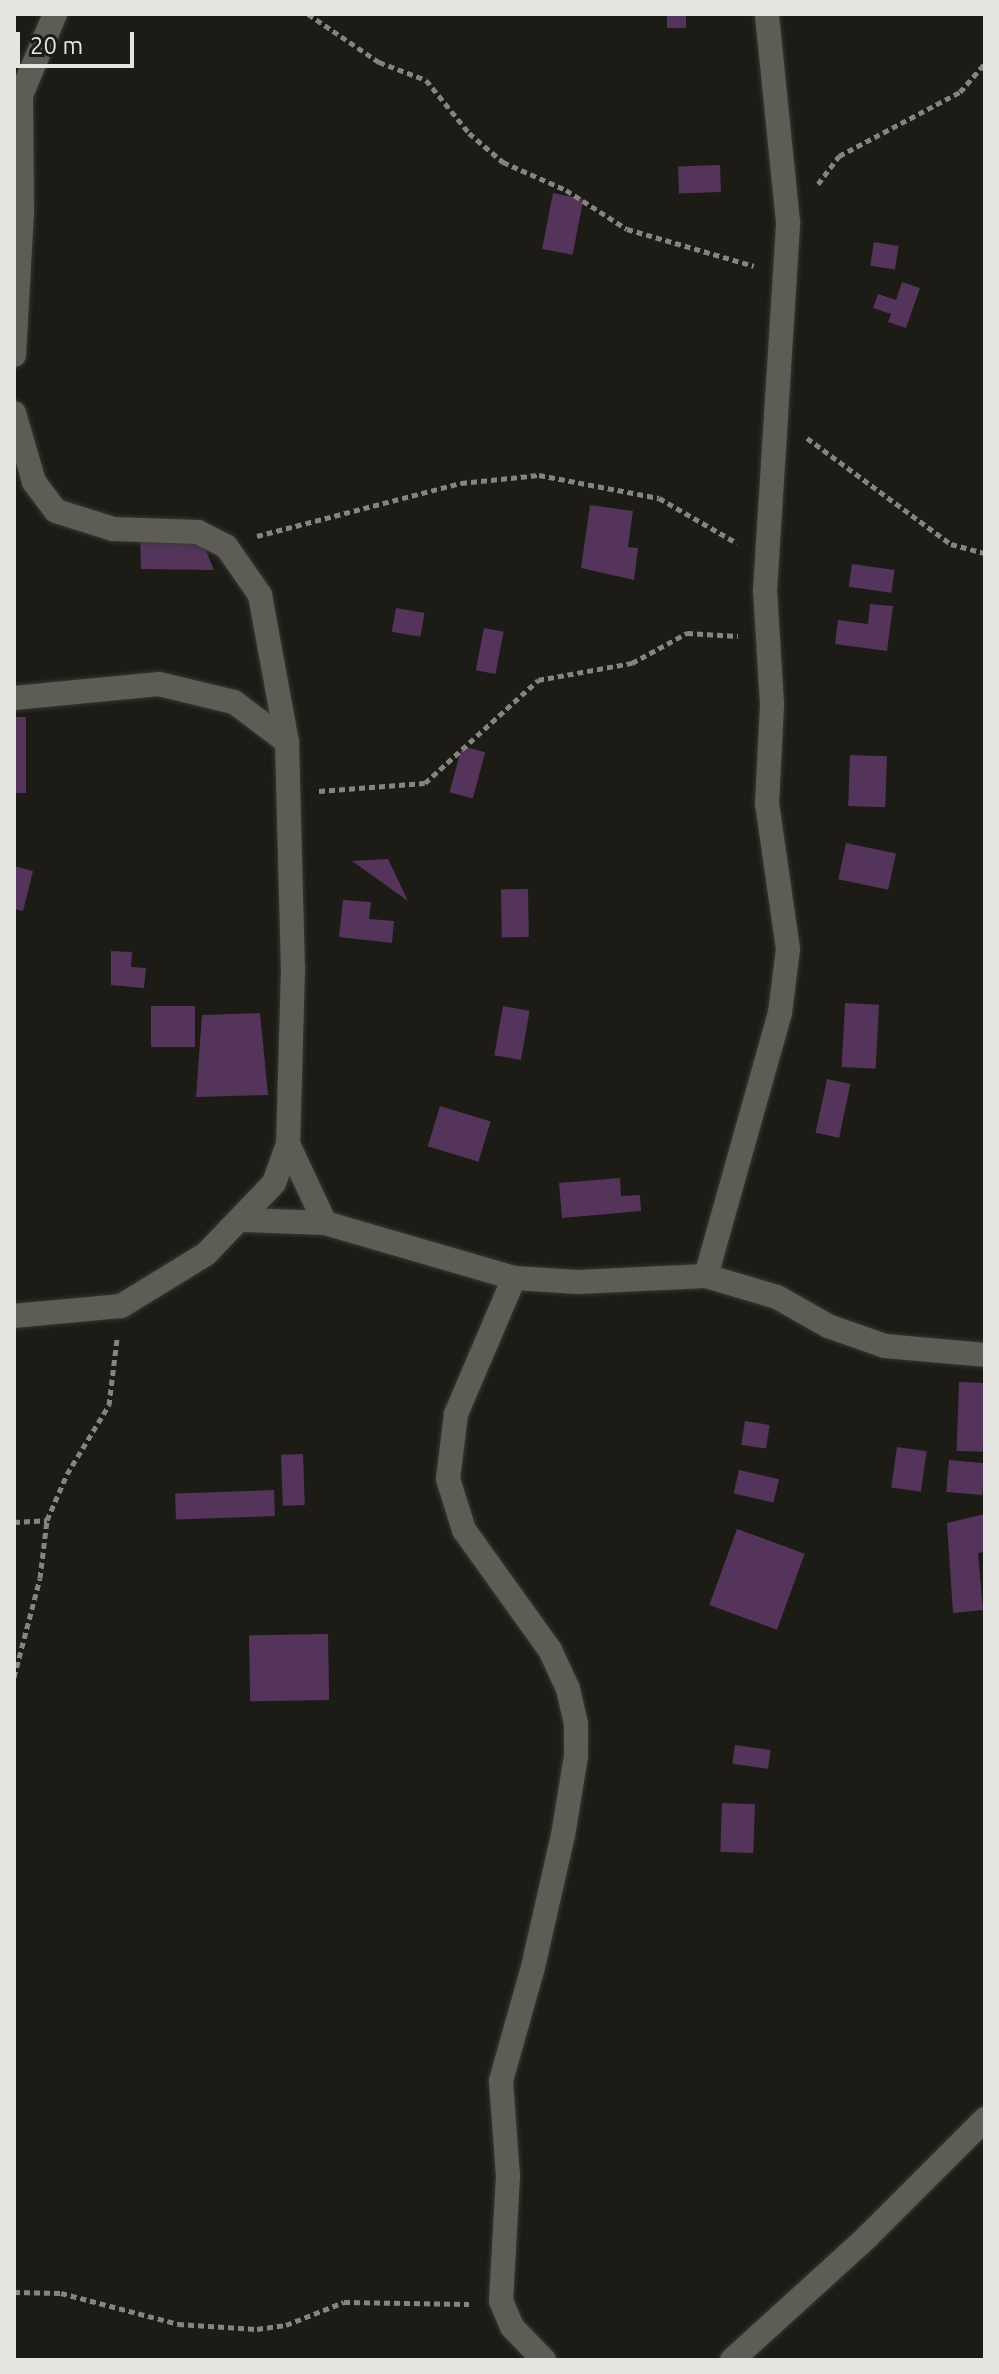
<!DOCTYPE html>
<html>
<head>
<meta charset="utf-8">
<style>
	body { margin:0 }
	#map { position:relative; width:999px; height:2374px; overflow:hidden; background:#1c1b15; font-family:Ubuntu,sans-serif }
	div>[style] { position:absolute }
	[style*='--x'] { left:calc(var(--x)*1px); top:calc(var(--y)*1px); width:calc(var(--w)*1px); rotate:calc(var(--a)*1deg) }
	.building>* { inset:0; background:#55345c; transform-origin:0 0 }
	.path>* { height:5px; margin-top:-2.5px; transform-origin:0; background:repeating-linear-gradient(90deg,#85847f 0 6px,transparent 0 10px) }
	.roads { filter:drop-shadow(0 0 2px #383734) drop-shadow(0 0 2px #383734) }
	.street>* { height:24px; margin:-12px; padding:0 12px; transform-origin:12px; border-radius:12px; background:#5d5c55 }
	span { translate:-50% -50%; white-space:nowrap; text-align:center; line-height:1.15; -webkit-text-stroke:8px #1c1b15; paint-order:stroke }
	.frame { position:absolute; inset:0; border:16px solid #e4e4e0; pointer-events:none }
	.scale { position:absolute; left:16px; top:32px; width:118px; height:36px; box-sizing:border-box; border:4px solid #e4e4e0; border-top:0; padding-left:10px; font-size:24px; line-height:28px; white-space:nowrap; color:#e4e4e0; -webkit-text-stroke:6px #1c1b15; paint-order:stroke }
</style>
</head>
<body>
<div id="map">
	<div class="building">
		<i style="left:667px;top:14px;width:19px;height:14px"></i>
		<i style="left:720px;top:165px;width:27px;height:42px;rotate:88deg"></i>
		<i style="left:553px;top:193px;width:31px;height:57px;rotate:11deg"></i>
		<i style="left:874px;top:242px;width:25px;height:24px;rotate:9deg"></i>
		<i style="clip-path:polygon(902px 282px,920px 288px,906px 328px,888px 322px,891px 314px,873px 308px,878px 294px,896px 300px)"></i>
		<i style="clip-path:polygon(590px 505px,633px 511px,628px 547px,638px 548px,634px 580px,581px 568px)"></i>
		<i style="clip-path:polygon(140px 536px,202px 541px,214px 570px,141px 569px)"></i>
		<i style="left:852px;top:564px;width:43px;height:23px;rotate:8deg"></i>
		<i style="clip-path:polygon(870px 604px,893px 606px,887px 651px,835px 644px,838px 620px,868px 624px)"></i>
		<i style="left:396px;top:608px;width:29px;height:24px;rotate:10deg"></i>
		<i style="left:484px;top:628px;width:20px;height:43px;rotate:11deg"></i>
		<i style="left:14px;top:717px;width:12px;height:76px"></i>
		<i style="left:462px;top:746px;width:24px;height:48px;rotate:15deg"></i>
		<i style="left:850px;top:755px;width:37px;height:51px;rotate:2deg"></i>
		<i style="left:846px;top:843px;width:51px;height:37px;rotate:12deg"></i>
		<i style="clip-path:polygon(388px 859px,408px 901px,352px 861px)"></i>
		<i style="clip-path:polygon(14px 866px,33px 871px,23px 911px,14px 909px)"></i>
		<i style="left:528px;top:889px;width:48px;height:27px;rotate:89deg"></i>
		<i style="clip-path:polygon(343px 900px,371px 902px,369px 919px,394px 921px,392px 943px,339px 937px)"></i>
		<i style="clip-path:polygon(111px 951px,132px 952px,131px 967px,146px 968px,144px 988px,111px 985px)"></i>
		<i style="left:845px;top:1003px;width:34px;height:64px;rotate:3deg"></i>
		<i style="left:195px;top:1006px;width:41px;height:44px;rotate:90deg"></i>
		<i style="left:503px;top:1006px;width:27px;height:50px;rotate:10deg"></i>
		<i style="clip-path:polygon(260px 1013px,268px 1095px,196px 1097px,202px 1015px)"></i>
		<i style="left:827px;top:1079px;width:24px;height:55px;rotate:12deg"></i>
		<i style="left:440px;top:1106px;width:53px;height:42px;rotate:17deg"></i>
		<i style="clip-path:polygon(620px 1178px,621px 1196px,640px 1195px,641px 1211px,562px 1218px,559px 1183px)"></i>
		<i style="left:959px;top:1382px;width:26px;height:69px;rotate:2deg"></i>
		<i style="left:745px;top:1421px;width:25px;height:24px;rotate:9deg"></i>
		<i style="left:897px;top:1447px;width:30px;height:41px;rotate:8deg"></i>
		<i style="left:303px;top:1454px;width:51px;height:22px;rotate:88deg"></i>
		<i style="left:949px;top:1460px;width:36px;height:32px;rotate:5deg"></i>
		<i style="left:739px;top:1470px;width:41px;height:24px;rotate:13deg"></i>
		<i style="left:274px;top:1490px;width:26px;height:99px;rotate:88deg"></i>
		<i style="clip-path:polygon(985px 1514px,985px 1552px,978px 1553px,983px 1610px,953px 1613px,947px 1523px)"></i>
		<i style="left:737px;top:1529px;width:72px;height:81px;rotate:20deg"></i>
		<i style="left:328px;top:1634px;width:66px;height:79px;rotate:89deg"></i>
		<i style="left:735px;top:1745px;width:36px;height:19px;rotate:8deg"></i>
		<i style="left:722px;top:1803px;width:33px;height:49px;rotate:2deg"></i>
	</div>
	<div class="path">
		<i style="--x:308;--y:14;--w:86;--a:34.1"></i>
		<i style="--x:379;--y:62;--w:50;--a:21"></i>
		<i style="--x:426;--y:80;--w:68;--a:50.9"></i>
		<i style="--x:469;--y:133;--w:45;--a:40.5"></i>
		<i style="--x:503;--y:162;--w:69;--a:24"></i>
		<i style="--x:566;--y:190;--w:72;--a:32.6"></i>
		<i style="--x:627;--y:229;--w:132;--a:16.2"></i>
		<i style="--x:818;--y:184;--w:35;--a:-53"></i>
		<i style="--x:839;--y:156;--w:137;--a:-27.9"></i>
		<i style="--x:960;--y:92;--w:38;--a:-49"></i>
		<i style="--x:807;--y:438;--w:179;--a:36.4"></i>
		<i style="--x:951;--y:544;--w:35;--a:15"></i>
		<i style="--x:257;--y:536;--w:211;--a:-14.6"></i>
		<i style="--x:461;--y:483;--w:78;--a:-5.9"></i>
		<i style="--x:539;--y:475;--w:122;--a:10.9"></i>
		<i style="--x:659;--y:498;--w:90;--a:30"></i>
		<i style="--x:319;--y:791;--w:106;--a:-4.3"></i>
		<i style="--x:425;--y:783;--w:153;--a:-42.3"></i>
		<i style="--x:538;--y:680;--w:96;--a:-10.3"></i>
		<i style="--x:632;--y:663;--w:63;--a:-28.6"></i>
		<i style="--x:687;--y:633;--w:51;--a:3.4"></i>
		<i style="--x:14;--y:1522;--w:33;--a:-3"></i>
		<i style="--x:14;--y:1677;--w:102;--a:-75.3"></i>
		<i style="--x:40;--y:1578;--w:58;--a:-83.1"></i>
		<i style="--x:47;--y:1520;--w:50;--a:-66.5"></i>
		<i style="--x:67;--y:1474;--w:81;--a:-58.7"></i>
		<i style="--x:109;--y:1405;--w:66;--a:-83.1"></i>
		<i style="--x:14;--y:2292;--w:47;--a:1.2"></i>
		<i style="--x:61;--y:2293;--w:121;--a:14.8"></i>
		<i style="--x:178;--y:2324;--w:79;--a:3.6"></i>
		<i style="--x:257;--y:2329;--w:29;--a:-8"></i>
		<i style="--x:286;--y:2325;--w:62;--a:-21.6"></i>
		<i style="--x:344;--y:2302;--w:125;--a:0.9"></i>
	</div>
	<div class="roads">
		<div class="street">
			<i style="--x:14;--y:355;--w:144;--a:-86.8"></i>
			<i style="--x:22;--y:211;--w:116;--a:-90.5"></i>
			<i style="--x:21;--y:95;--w:88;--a:-67.2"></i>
			<i style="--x:14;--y:413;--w:72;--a:73.8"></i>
			<i style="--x:34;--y:482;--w:36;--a:53"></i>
			<i style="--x:56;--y:511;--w:60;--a:17.5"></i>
			<i style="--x:113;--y:529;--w:85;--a:2"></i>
			<i style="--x:198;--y:532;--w:31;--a:27"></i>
			<i style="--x:226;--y:546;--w:60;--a:55.2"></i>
			<i style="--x:260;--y:595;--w:149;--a:79.6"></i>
			<i style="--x:287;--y:742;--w:226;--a:88.5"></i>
			<i style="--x:293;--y:968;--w:176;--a:91.6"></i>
			<i style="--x:288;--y:1144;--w:41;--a:109.7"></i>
			<i style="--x:274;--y:1183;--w:98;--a:133.8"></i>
			<i style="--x:206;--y:1254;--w:100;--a:148.5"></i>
			<i style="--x:121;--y:1306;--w:107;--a:174.7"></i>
			<i style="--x:14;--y:698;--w:146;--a:-5.5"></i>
			<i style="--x:159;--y:684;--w:77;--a:13.5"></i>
			<i style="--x:234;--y:702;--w:66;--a:37"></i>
			<i style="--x:288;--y:1144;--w:87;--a:64.9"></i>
			<i style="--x:244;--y:1220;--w:81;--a:2.1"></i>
			<i style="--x:325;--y:1223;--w:197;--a:16.2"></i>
			<i style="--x:514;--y:1278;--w:64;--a:3.6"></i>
			<i style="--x:578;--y:1282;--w:128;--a:-2.7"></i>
			<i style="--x:706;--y:1276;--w:74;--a:16.5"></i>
			<i style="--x:777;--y:1297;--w:59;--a:29.6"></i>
			<i style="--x:828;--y:1326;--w:60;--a:19.3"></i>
			<i style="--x:885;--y:1346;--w:100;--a:5.1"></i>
			<i style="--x:706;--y:1276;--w:273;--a:-74.3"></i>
			<i style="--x:780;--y:1013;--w:64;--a:-82.9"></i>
			<i style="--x:788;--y:949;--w:147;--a:-98.2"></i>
			<i style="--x:767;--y:804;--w:100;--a:-87.1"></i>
			<i style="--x:772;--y:704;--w:113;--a:-93.5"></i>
			<i style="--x:765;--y:591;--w:370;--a:-86.4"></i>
			<i style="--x:788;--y:222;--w:209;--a:-95.8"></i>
			<i style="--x:514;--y:1278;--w:148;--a:113.1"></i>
			<i style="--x:456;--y:1414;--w:65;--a:97"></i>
			<i style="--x:448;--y:1479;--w:53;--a:72.6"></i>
			<i style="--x:464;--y:1530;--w:148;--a:54.4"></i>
			<i style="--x:550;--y:1650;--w:43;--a:65.2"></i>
			<i style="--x:568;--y:1689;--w:36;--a:77"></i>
			<i style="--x:576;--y:1724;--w:32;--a:90"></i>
			<i style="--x:576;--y:1756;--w:80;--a:99.3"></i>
			<i style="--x:563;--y:1835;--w:135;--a:102.8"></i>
			<i style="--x:533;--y:1967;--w:118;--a:105.7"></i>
			<i style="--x:501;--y:2081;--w:95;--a:85.8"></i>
			<i style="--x:508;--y:2176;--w:125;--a:93.2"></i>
			<i style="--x:501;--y:2301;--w:28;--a:67"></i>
			<i style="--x:512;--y:2327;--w:46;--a:45.9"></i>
			<i style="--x:732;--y:2360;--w:183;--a:-42.3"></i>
			<i style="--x:867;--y:2237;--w:167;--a:-45"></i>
		</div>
	</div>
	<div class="frame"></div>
	<div class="scale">20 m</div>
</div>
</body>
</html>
